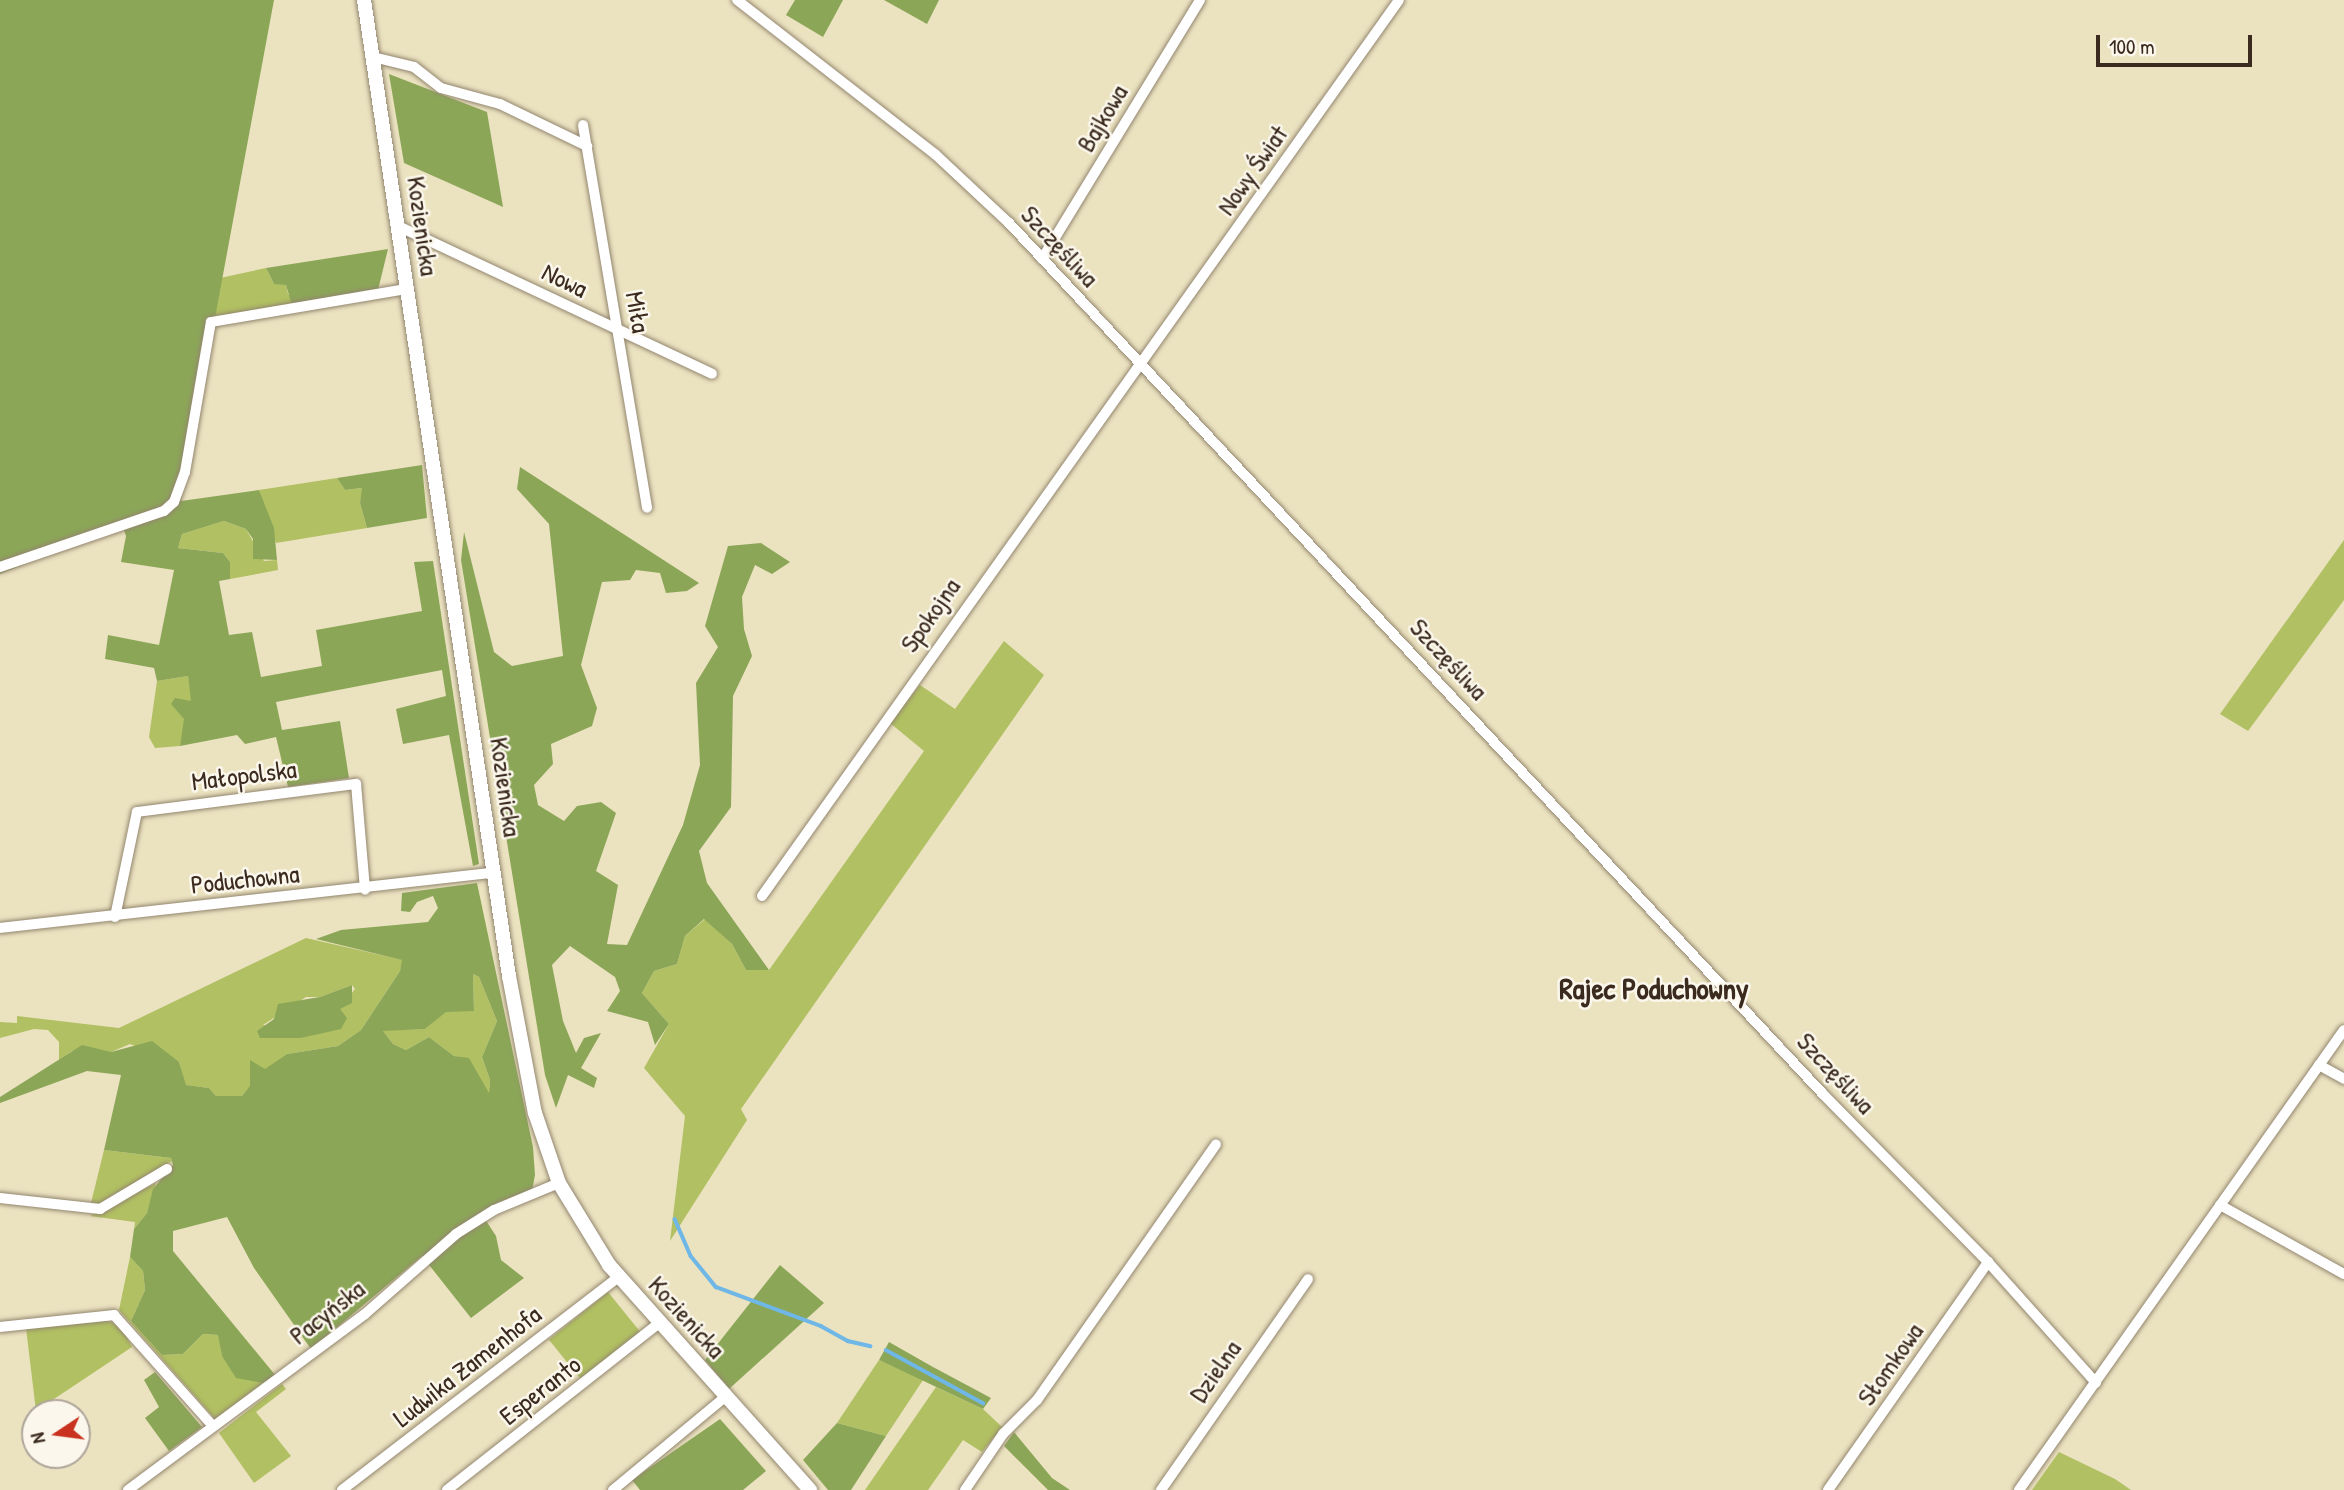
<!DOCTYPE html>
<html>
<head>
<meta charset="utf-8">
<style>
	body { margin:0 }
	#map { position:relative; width:2344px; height:1490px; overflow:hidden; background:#ebe2c0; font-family:"Patrick Hand",sans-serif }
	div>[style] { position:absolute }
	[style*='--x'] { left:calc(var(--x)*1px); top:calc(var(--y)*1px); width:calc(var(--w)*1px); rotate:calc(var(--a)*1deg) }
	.green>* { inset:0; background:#b1c062; transform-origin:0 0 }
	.forest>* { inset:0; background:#8ca658 }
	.stream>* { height:3.5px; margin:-1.75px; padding:0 1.75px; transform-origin:1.75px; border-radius:1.75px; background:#6eb7e6 }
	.roads { filter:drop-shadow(0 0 2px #93866f) drop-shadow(0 0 2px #93866f) }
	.minor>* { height:10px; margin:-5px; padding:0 5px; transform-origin:5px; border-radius:5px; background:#fff }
	.major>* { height:14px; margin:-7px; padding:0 7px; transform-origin:7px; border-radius:7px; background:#fff }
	span { translate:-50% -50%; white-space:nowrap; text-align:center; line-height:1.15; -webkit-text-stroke:5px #fbf7ec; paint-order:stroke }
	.street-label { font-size:26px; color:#3b2a1e }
	.quarter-label { font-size:30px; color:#3b2a1e; font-weight:700 }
	.north { position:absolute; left:21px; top:1399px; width:70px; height:70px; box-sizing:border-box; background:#fbf7ec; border:2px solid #aea59a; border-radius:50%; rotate:257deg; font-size:19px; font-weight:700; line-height:28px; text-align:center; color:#3b2a1e }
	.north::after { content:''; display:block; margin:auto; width:24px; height:32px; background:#c8321e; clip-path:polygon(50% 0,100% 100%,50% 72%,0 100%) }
	.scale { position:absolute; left:2096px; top:35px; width:156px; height:32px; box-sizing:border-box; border:4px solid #3b2a1e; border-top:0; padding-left:9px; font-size:21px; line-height:24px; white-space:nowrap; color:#3b2a1e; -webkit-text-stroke:5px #fbf7ec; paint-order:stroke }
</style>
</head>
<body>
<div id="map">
	<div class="green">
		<i style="clip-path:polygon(266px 268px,274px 284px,286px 284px,288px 294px,301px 305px,214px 323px,220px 278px)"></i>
		<i style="clip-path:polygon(337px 478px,345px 490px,363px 488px,360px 503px,367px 528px,276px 543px,259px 490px)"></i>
		<i style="clip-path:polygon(224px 521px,246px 529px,264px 561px,277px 560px,278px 570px,230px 579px,230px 562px,223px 553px,178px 548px,182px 534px)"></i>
		<i style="clip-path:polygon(2344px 540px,2344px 600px,2248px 731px,2220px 714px)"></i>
		<i style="clip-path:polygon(1004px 641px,1044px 675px,741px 1109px,747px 1120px,670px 1241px,685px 1116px,644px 1068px,669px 1024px,642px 993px,654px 971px,677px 964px,685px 936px,705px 919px,732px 944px,746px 970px,769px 970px,924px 751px,890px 723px,920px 685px,955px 709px)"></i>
		<i style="clip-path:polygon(188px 676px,192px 701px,180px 746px,155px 748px,149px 737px,157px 681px)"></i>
		<i style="clip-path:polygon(evenodd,306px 938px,403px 960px,400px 971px,361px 1030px,338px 1046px,287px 1054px,265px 1070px,242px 1096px,216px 1096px,209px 1088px,185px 1085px,179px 1062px,130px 1044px,111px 1052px,72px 1051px,59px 1060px,59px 1042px,48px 1030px,34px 1029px,0 1038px,0 1022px,17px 1023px,17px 1016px,119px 1028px,306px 938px,352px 985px,355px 989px,339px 1009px,340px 1029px,263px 1025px,306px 997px,320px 997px,352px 985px)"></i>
		<i style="clip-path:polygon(473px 974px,479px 977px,497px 1021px,482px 1057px,490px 1080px,489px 1095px,469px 1059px,454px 1056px,429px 1037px,406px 1050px,393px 1044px,382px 1030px,425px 1029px,446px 1011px,474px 1011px)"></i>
		<i style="clip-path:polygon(104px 1150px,171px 1158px,172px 1161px,100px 1205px,91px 1203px)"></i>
		<i style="clip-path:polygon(156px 1183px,147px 1213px,134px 1229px,135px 1222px,90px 1216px)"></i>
		<i style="clip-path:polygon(130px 1257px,143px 1271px,145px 1290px,131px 1321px,162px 1355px,183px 1354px,203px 1334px,219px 1335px,222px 1356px,248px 1378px,263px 1383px,216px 1420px,119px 1310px)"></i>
		<i style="left:608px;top:1292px;width:53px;height:76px;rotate:51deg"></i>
		<i style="clip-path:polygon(104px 1319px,121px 1327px,132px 1347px,36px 1411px,26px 1328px)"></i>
		<i style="clip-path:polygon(879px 1360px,923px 1380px,886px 1436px,837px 1423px)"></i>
		<i style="clip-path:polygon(282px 1384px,286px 1389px,256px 1412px,291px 1456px,254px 1483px,219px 1433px)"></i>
		<i style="clip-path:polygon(936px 1387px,983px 1409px,1002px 1427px,982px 1452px,963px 1440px,928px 1490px,865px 1490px)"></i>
		<i style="clip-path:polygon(2059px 1452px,2115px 1479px,2131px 1490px,2032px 1490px)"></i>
	</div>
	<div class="forest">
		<i style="clip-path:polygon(0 0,274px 0,181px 501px,259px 490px,274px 528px,277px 560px,253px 559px,253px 539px,246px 529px,224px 521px,182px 534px,178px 548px,223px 553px,230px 562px,230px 579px,219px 581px,229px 635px,252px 632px,261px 677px,322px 666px,316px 630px,422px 611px,414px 562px,433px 561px,479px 864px,473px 866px,449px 735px,403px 744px,396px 709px,446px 696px,442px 670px,276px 702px,282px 730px,340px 721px,349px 778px,288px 787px,276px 737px,245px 744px,237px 735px,180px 746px,184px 719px,171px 704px,175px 698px,191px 701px,188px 676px,157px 681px,154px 668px,105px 659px,108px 635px,159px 645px,174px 570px,121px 562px,126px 536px,122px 525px,0 574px)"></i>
		<i style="clip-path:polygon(795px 0,843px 0,823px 37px,786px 15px)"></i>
		<i style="clip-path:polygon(884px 0,939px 0,927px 24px)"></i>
		<i style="clip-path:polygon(389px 74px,487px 112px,503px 207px,404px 163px)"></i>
		<i style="clip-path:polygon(388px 249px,378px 290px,301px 305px,291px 302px,286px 285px,274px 284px,266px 268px)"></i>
		<i style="clip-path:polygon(422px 465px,427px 518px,367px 528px,360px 503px,362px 488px,345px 490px,337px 478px)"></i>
		<i style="clip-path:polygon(520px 467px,699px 583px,687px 591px,666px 593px,660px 573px,636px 570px,630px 580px,602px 582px,581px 665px,597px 708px,592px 726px,551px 744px,553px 764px,534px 785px,538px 805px,564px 821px,577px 806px,601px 802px,616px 813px,596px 871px,618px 885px,607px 944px,627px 945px,683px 825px,700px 765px,696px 683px,718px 647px,705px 626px,728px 546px,761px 543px,790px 562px,772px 574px,755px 565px,742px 597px,744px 629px,752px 656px,733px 696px,731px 807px,699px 851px,707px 883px,769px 970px,746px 970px,732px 944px,704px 919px,685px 936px,677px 964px,654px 971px,642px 993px,669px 1024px,655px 1045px,648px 1022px,607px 1011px,620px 991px,615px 977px,570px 946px,552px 965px,563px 1021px,576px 1053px,584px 1038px,601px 1033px,581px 1068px,597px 1078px,594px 1088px,568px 1075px,556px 1108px,545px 1075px,461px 560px,464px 532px,494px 652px,512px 666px,563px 656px,549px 524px,517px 489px)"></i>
		<i style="clip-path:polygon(evenodd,477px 883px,533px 1147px,535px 1175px,532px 1191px,481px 1213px,496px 1236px,501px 1260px,524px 1278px,471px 1318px,422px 1256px,311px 1349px,254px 1268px,227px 1217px,173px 1231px,173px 1251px,276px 1376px,263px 1383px,236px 1378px,222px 1356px,218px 1335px,203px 1334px,183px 1354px,162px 1355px,131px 1321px,145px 1290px,143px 1271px,130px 1257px,134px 1229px,147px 1213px,153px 1189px,173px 1165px,171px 1158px,104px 1150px,121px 1075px,87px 1071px,0 1103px,0 1097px,82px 1045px,111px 1052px,152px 1041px,179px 1062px,186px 1085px,209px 1088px,216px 1096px,242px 1096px,250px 1086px,250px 1060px,265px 1069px,287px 1054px,338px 1046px,361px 1030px,400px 971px,402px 960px,316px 939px,341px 930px,428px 922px,438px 908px,433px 896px,417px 902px,410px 912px,401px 911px,402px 893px,477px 883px,473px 974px,479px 977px,497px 1021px,482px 1057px,490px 1080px,489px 1093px,469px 1058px,454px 1056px,429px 1037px,406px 1050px,393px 1044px,383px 1031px,425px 1029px,446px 1012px,474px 1011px,473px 974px)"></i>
		<i style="clip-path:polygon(352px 985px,352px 1003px,340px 1009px,347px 1018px,341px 1029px,301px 1038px,260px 1038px,257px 1031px,274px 1019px,278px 1004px,320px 997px)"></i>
		<i style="clip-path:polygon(780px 1265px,824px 1303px,729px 1389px,705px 1360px)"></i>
		<i style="clip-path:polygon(889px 1342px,933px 1367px,991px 1398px,983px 1409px,879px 1360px)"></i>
		<i style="clip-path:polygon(155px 1372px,202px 1427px,169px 1451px,145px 1418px,159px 1407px,144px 1380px)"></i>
		<i style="clip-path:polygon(720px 1419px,766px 1471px,743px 1490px,640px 1490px,632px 1480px)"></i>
		<i style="clip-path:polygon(837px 1423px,886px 1436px,851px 1490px,828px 1490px,803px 1460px)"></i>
		<i style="clip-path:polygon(1014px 1432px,1052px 1478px,1070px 1490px,1048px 1490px,1004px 1446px)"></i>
	</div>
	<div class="stream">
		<i style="--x:675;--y:1219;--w:40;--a:66.6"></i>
		<i style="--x:691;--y:1256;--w:40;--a:51"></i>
		<i style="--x:716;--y:1287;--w:112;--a:20.4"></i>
		<i style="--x:821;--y:1326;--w:31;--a:29"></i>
		<i style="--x:848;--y:1341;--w:23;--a:13"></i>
		<i style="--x:886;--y:1350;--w:111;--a:28.7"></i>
	</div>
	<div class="roads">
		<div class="minor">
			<i style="--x:737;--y:0;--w:251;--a:37.9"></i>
			<i style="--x:935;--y:154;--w:101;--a:43"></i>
			<i style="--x:1009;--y:223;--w:1192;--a:46.94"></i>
			<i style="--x:1823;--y:1094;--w:235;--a:45.5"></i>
			<i style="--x:1988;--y:1262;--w:162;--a:48.2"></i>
			<i style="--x:373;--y:57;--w:42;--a:13.7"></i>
			<i style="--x:414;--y:67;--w:34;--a:38"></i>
			<i style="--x:441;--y:88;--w:61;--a:15.2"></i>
			<i style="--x:500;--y:104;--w:97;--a:25.8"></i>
			<i style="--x:583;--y:125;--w:388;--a:80.5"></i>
			<i style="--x:398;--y:226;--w:347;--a:25.2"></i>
			<i style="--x:1042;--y:259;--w:303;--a:-58.6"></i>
			<i style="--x:0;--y:567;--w:173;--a:-18.9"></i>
			<i style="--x:164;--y:511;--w:13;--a:-42"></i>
			<i style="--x:174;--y:502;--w:32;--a:-70"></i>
			<i style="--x:185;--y:472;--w:152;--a:-80.2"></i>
			<i style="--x:211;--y:322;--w:199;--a:-9.6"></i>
			<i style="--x:762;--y:896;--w:1099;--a:-54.59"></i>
			<i style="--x:115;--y:917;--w:107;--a:-78.2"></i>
			<i style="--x:137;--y:812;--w:221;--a:-7.3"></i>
			<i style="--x:356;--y:784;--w:106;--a:85.1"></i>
			<i style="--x:0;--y:928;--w:497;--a:-6.4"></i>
			<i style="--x:2319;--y:1065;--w:29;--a:29"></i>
			<i style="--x:0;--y:1198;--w:101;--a:6.3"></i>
			<i style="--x:100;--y:1209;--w:78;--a:-30.8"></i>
			<i style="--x:2220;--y:1205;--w:142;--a:29.1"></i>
			<i style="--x:0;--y:1327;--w:115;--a:-6"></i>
			<i style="--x:114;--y:1315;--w:149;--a:48.3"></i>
			<i style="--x:128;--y:1490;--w:295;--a:-36.6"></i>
			<i style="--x:365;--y:1314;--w:121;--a:-41.3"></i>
			<i style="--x:456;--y:1234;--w:45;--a:-32.3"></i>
			<i style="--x:494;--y:1210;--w:70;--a:-22.6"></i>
			<i style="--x:342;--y:1490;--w:349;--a:-37.6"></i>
			<i style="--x:447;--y:1490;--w:270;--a:-38.2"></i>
			<i style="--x:613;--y:1490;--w:146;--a:-39.7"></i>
			<i style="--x:965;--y:1490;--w:68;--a:-55.8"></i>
			<i style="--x:1003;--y:1434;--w:48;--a:-45"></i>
			<i style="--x:1037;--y:1400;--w:312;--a:-55"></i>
			<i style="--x:1161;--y:1490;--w:257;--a:-55.1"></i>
			<i style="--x:1828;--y:1490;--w:279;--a:-54.9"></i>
			<i style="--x:2019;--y:1490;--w:563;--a:-54.76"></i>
		</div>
		<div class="major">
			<i style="--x:364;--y:0;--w:987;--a:81.55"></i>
			<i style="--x:509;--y:976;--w:139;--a:79.3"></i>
			<i style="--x:535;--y:1113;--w:74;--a:71.1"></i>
			<i style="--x:559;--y:1183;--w:96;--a:58.6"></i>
			<i style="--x:609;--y:1265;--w:302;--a:48.2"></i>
		</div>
	</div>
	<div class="street-label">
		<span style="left:1102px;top:118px;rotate:-59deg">Bajkowa</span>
		<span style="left:1252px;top:170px;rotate:-55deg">Nowy Świat</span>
		<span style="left:423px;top:226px;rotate:82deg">Kozienicka</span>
		<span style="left:1060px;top:246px;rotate:47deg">Szczęśliwa</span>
		<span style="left:565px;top:280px;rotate:26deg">Nowa</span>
		<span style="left:638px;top:312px;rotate:80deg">Miła</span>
		<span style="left:930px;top:615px;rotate:-55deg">Spokojna</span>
		<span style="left:1449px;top:659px;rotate:47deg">Szczęśliwa</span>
		<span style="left:244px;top:775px;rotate:-7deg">Małopolska</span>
		<span style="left:506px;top:787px;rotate:82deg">Kozienicka</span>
		<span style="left:245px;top:879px;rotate:-6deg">Poduchowna</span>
		<span style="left:1836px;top:1073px;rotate:47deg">Szczęśliwa</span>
		<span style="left:327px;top:1312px;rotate:-38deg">Pacyńska</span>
		<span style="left:687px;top:1317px;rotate:48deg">Kozienicka</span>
		<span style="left:1890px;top:1364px;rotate:-55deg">Słomkowa</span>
		<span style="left:467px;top:1366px;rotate:-38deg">Ludwika Zamenhofa</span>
		<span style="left:1215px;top:1371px;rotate:-55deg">Dzielna</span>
		<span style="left:540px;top:1390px;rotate:-38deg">Esperanto</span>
	</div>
	<div class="quarter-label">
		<span style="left:1654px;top:988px">Rajec Poduchowny</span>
	</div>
	<div class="north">N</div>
	<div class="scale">100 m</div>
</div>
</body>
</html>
